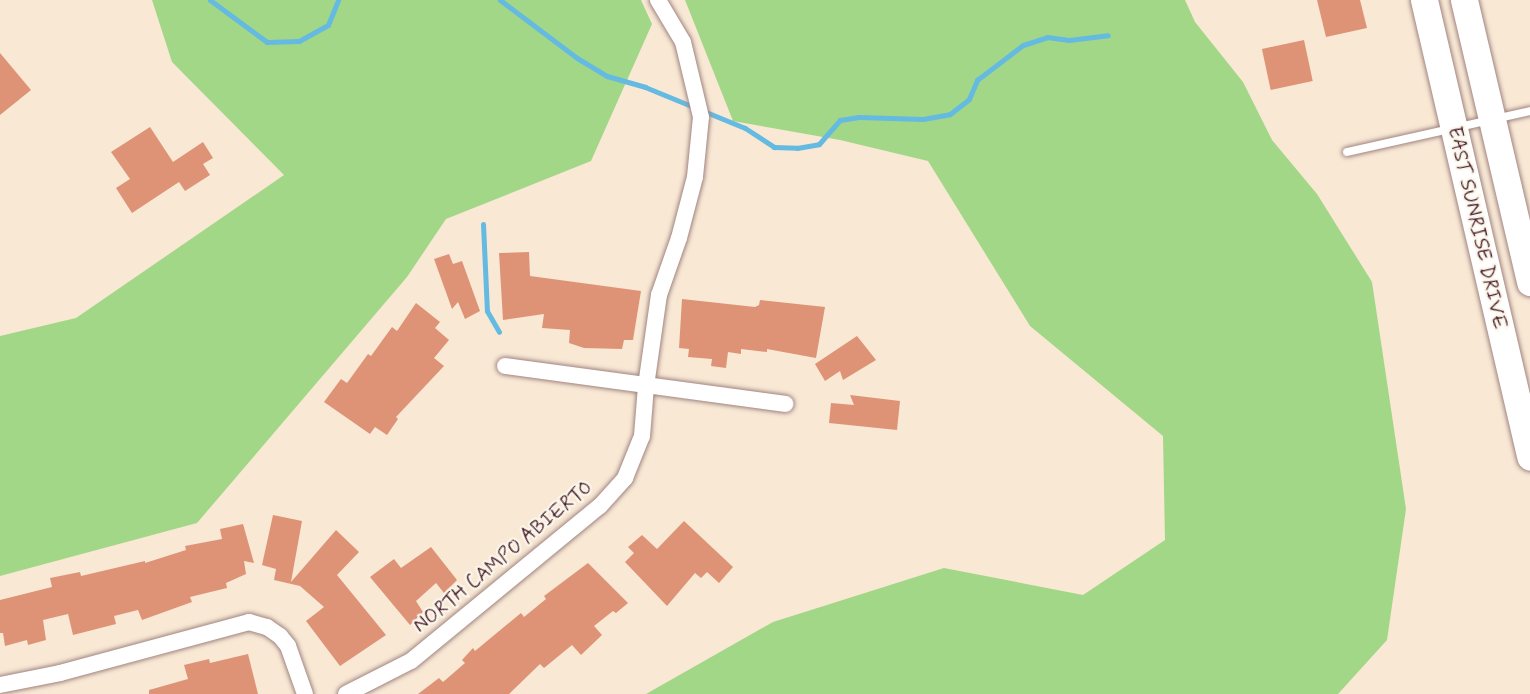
<!DOCTYPE html>
<html>
<head>
<meta charset="utf-8">
<style>
	body { margin:0 }
	#map { position:relative; width:1530px; height:694px; overflow:hidden; background:#f8e8d4; font-family:Mynerve,sans-serif }
	div>[style] { position:absolute }
	[style*='--x'] { left:calc(var(--x)*1px); top:calc(var(--y)*1px); width:calc(var(--w)*1px); rotate:calc(var(--a)*1deg) }
	.green>* { inset:0; background:#a2d788 }
	.stream>* { height:5px; margin:-2.5px; padding:0 2.5px; transform-origin:2.5px; border-radius:2.5px; background:#65bae1 }
	.building>* { inset:0; background:#de9377; transform-origin:0 0 }
	.roads { filter:drop-shadow(0 0 2px #a18480) drop-shadow(0 0 2px #a18480) }
	.lane>* { height:8px; margin:-4px; padding:0 4px; transform-origin:4px; border-radius:4px; background:#fff }
	.street>* { height:16px; margin:-8px; padding:0 8px; transform-origin:8px; border-radius:8px; background:#fff }
	.primary>* { height:27px; margin:-13.5px; padding:0 13.5px; transform-origin:13.5px; border-radius:13.5px; background:#fff }
	span { translate:-50% -50%; white-space:nowrap; text-align:center; line-height:1.15; -webkit-text-stroke:4.5px #fbf7ec; paint-order:stroke }
	.street-label { font-size:20px; color:#4a1f2b }
</style>
</head>
<body>
<div id="map">
	<div class="green">
		<i style="clip-path:polygon(152px 0,641px 0,652px 24px,591px 161px,446px 219px,407px 277px,197px 523px,0 576px,0 336px,76px 318px,284px 175px,172px 62px)"></i>
		<i style="clip-path:polygon(685px 0,1185px 0,1195px 22px,1243px 82px,1272px 140px,1317px 194px,1372px 282px,1406px 509px,1387px 640px,1338px 694px,646px 694px,773px 622px,944px 568px,1083px 595px,1165px 540px,1163px 436px,1030px 326px,928px 161px,840px 140px,733px 121px)"></i>
	</div>
	<div class="stream">
		<i style="--x:210;--y:0;--w:71;--a:36.4"></i>
		<i style="--x:267;--y:42;--w:32;--a:-2"></i>
		<i style="--x:299;--y:41;--w:33;--a:-29"></i>
		<i style="--x:328;--y:25;--w:27;--a:-68"></i>
		<i style="--x:500;--y:0;--w:96;--a:37"></i>
		<i style="--x:577;--y:58;--w:35;--a:31"></i>
		<i style="--x:607;--y:76;--w:40;--a:16"></i>
		<i style="--x:645;--y:87;--w:108;--a:22.3"></i>
		<i style="--x:745;--y:128;--w:35;--a:33"></i>
		<i style="--x:774;--y:147;--w:23;--a:2"></i>
		<i style="--x:797;--y:148;--w:22;--a:-10"></i>
		<i style="--x:819;--y:144;--w:32;--a:-49"></i>
		<i style="--x:840;--y:120;--w:19;--a:-9"></i>
		<i style="--x:859;--y:117;--w:64;--a:1.8"></i>
		<i style="--x:923;--y:119;--w:27;--a:-10"></i>
		<i style="--x:950;--y:114;--w:24;--a:-38"></i>
		<i style="--x:969;--y:99;--w:21;--a:-67"></i>
		<i style="--x:977;--y:80;--w:58;--a:-37.3"></i>
		<i style="--x:1023;--y:45;--w:25;--a:-18"></i>
		<i style="--x:1047;--y:37;--w:22;--a:8"></i>
		<i style="--x:1069;--y:40;--w:39;--a:-7"></i>
		<i style="--x:483;--y:224;--w:87;--a:87.4"></i>
		<i style="--x:487;--y:311;--w:24;--a:60"></i>
	</div>
	<div class="building">
		<i style="clip-path:polygon(1317px 0,1360px 0,1367px 28px,1326px 37px)"></i>
		<i style="left:1304px;top:40px;width:42px;height:43px;rotate:78deg"></i>
		<i style="clip-path:polygon(0 53px,31px 90px,0 115px)"></i>
		<i style="clip-path:polygon(150px 127px,173px 162px,203px 142px,213px 158px,203px 164px,210px 175px,185px 191px,179px 182px,132px 213px,116px 188px,130px 179px,111px 152px)"></i>
		<i style="clip-path:polygon(529px 252px,530px 276px,641px 291px,633px 340px,624px 340px,622px 349px,584px 348px,569px 343px,570px 330px,542px 328px,544px 314px,503px 320px,499px 253px)"></i>
		<i style="clip-path:polygon(449px 254px,453px 264px,462px 261px,480px 311px,465px 319px,458px 302px,452px 309px,434px 259px)"></i>
		<i style="clip-path:polygon(682px 299px,755px 307px,759px 305px,760px 300px,825px 307px,816px 358px,767px 349px,767px 352px,741px 349px,741px 354px,728px 352px,726px 368px,711px 366px,712px 359px,688px 357px,689px 349px,679px 348px)"></i>
		<i style="clip-path:polygon(416px 303px,440px 322px,435px 328px,449px 340px,434px 358px,444px 366px,396px 417px,398px 419px,387px 435px,375px 427px,370px 434px,324px 402px,341px 379px,347px 383px,368px 354px,371px 356px,392px 327px,397px 331px)"></i>
		<i style="clip-path:polygon(857px 336px,876px 360px,843px 380px,840px 371px,825px 381px,815px 364px)"></i>
		<i style="clip-path:polygon(850px 395px,900px 401px,897px 430px,829px 423px,831px 403px,854px 405px)"></i>
		<i style="clip-path:polygon(273px 515px,302px 521px,291px 582px,336px 530px,359px 552px,337px 575px,386px 635px,340px 666px,306px 621px,324px 607px,300px 586px,274px 580px,276px 569px,262px 565px)"></i>
		<i style="clip-path:polygon(684px 521px,733px 567px,719px 583px,707px 572px,701px 578px,695px 573px,667px 606px,625px 562px,634px 553px,628px 547px,642px 535px,657px 549px)"></i>
		<i style="clip-path:polygon(243px 524px,254px 563px,244px 561px,246px 574px,226px 583px,227px 588px,190px 597px,192px 602px,142px 620px,138px 610px,114px 616px,116px 624px,73px 635px,68px 614px,43px 620px,46px 640px,28px 645px,27px 640px,5px 646px,3px 633px,0 633px,0 600px,52px 587px,50px 578px,80px 572px,81px 576px,145px 561px,145px 563px,186px 550px,185px 546px,222px 539px,220px 529px)"></i>
		<i style="clip-path:polygon(431px 547px,457px 580px,444px 593px,436px 583px,416px 601px,423px 612px,410px 625px,370px 577px,394px 559px,401px 568px)"></i>
		<i style="clip-path:polygon(588px 563px,628px 603px,616px 613px,613px 611px,594px 626px,602px 635px,581px 655px,572px 645px,544px 668px,540px 664px,509px 694px,418px 694px,439px 678px,443px 682px,465px 663px,462px 660px,473px 648px,475px 651px,521px 613px,524px 617px,546px 599px,544px 596px)"></i>
		<i style="clip-path:polygon(248px 654px,258px 694px,149px 694px,149px 690px,188px 679px,184px 665px,209px 659px,210px 663px)"></i>
	</div>
	<div class="roads">
		<div class="lane">
			<i style="--x:1347;--y:152;--w:188;--a:-12.6"></i>
		</div>
		<div class="street">
			<i style="--x:505;--y:366;--w:283;--a:7.7"></i>
			<i style="--x:0;--y:685;--w:61;--a:-11.3"></i>
			<i style="--x:60;--y:673;--w:196;--a:-15.1"></i>
			<i style="--x:249;--y:622;--w:19;--a:16"></i>
			<i style="--x:267;--y:627;--w:16;--a:35"></i>
			<i style="--x:280;--y:636;--w:13;--a:51"></i>
			<i style="--x:288;--y:646;--w:51;--a:70.5"></i>
			<i style="--x:346;--y:694;--w:73;--a:-26.9"></i>
			<i style="--x:411;--y:661;--w:244;--a:-39.4"></i>
			<i style="--x:600;--y:506;--w:38;--a:-48"></i>
			<i style="--x:625;--y:478;--w:45;--a:-68"></i>
			<i style="--x:642;--y:436;--w:50;--a:-85.4"></i>
			<i style="--x:646;--y:386;--w:92;--a:-81.9"></i>
			<i style="--x:659;--y:295;--w:60;--a:-70.7"></i>
			<i style="--x:679;--y:238;--w:63;--a:-75.3"></i>
			<i style="--x:695;--y:177;--w:60;--a:-84.3"></i>
			<i style="--x:701;--y:117;--w:77;--a:-103.5"></i>
			<i style="--x:683;--y:42;--w:49;--a:-120.8"></i>
		</div>
		<div class="primary">
			<i style="--x:1424;--y:0;--w:469;--a:76.9"></i>
			<i style="--x:1464;--y:0;--w:290;--a:76.8"></i>
		</div>
	</div>
	<div class="street-label">
		<span style="left:1477px;top:228px;rotate:77deg">EAST SUNRISE DRIVE</span>
		<span style="left:503px;top:557px;rotate:-40deg">NORTH CAMPO ABIERTO</span>
	</div>
</div>
</body>
</html>
